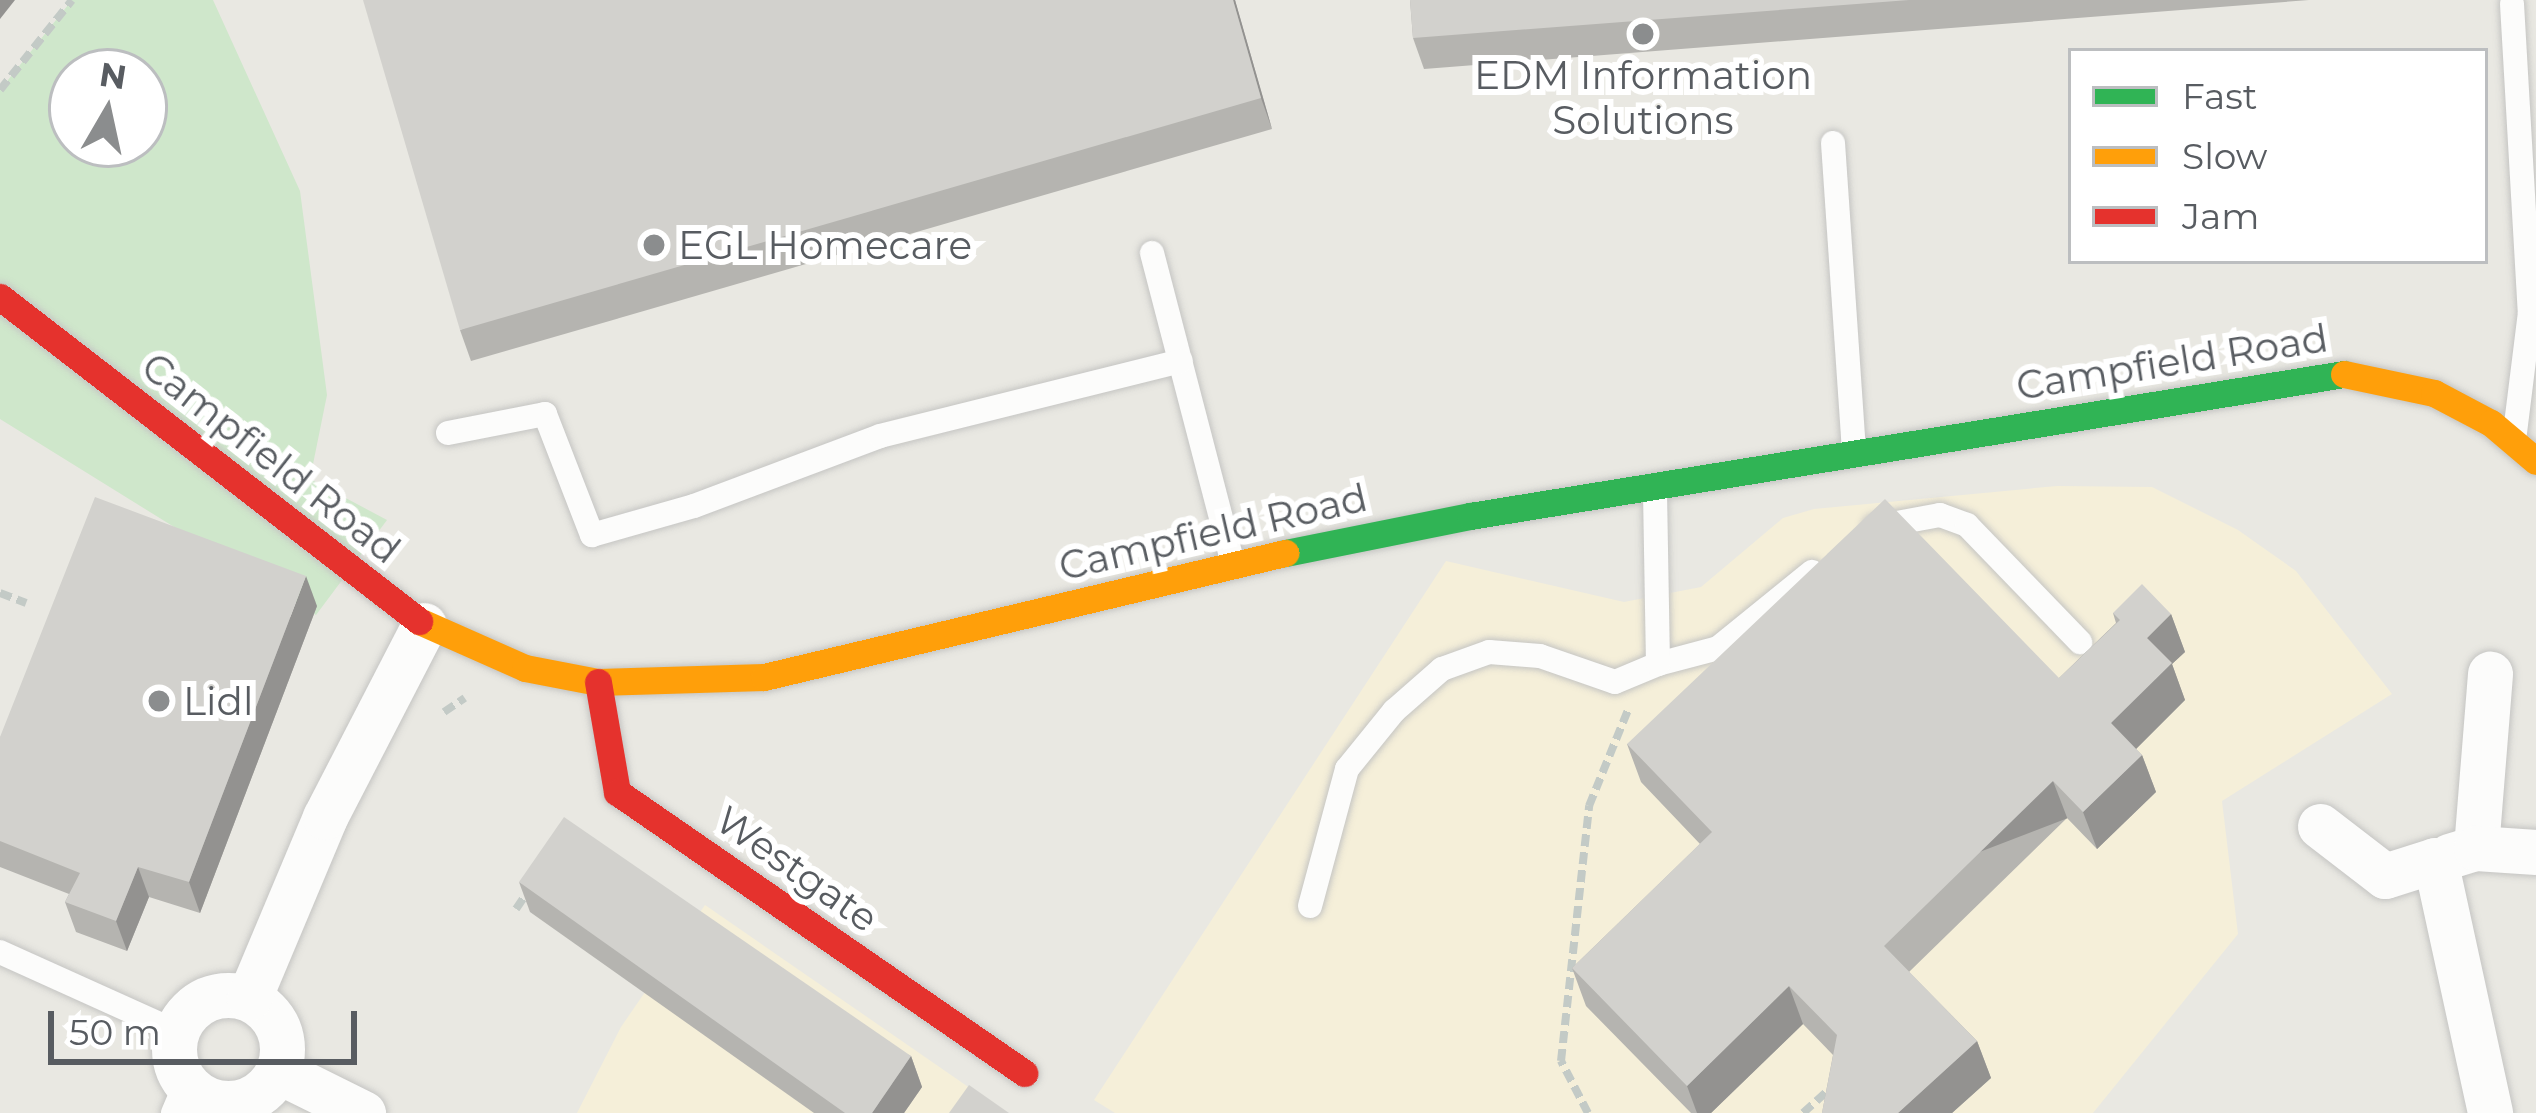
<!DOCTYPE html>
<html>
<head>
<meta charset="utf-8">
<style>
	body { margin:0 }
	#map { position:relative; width:2536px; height:1113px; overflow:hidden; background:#e9e8e2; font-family:Montserrat,sans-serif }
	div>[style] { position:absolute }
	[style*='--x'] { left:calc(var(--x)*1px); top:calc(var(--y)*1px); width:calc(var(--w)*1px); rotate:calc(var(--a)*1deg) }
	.commercial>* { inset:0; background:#f5efd9 }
	.green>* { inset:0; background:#cfe7cb }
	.path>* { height:8px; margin-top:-4px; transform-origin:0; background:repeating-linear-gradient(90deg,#c3cac6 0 12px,transparent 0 18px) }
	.roads { filter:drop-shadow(0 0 3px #c5c5c3) drop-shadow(0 0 3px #c5c5c3) }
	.lane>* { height:24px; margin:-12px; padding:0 12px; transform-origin:12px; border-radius:12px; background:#fcfcfb }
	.street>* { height:45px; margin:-22.5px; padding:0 22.5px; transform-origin:22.5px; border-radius:22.5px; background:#fcfcfb }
	.street>.ring { margin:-22.5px; padding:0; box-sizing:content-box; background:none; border:45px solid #fcfcfb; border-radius:50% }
	.fast>* { height:27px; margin:-13.5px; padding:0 13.5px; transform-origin:13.5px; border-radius:13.5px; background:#30b455 }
	.slow>* { height:27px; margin:-13.5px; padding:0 13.5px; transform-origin:13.5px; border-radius:13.5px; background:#ff9f0a }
	.jam>* { height:27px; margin:-13.5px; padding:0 13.5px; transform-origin:13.5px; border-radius:13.5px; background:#e5322d }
	.wall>* { inset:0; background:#b5b4b0 }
	.shaded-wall>* { inset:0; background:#939290; transform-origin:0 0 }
	.building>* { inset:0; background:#d2d1cd }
	.dots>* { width:33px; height:33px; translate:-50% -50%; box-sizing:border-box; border:6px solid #fff; border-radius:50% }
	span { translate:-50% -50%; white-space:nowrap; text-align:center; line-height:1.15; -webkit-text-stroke:12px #fff; paint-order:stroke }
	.poi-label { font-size:39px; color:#585c61 }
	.left { translate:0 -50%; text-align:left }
	.street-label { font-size:39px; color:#585c61 }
	.legend { position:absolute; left:2068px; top:48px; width:420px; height:216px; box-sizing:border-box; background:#fff; border:3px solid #bcbec0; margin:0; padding:15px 21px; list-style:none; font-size:36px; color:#585c61 }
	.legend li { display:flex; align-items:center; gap:24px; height:60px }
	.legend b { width:60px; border:3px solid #bcbec0 }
	.north { position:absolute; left:48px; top:48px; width:120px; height:120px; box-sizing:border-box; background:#fff; border:3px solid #bcbec0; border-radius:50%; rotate:9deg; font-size:33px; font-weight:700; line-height:48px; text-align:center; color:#585c61 }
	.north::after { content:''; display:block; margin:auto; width:42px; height:54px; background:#8b8d8e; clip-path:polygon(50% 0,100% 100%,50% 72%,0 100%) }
	.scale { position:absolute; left:48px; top:1011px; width:309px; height:54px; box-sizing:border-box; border:6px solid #585c61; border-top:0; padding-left:15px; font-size:36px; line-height:42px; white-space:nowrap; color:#585c61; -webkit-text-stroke:9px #fff; paint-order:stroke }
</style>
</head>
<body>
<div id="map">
	<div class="commercial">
		<i style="clip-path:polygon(2057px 486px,2152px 487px,2238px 530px,2296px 571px,2392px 694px,2222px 801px,2238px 934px,2093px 1113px,1115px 1113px,1094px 1100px,1446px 561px,1624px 602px,1701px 587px,1783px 518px,1814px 509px)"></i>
		<i style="clip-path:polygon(705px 905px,1006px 1113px,577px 1113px,621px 1027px)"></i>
	</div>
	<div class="green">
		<i style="clip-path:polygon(evenodd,72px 0,213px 0,300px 191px,327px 395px,310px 479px,387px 520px,316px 615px,0 419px,0 90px,72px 0,72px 72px,144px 72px,144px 144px,72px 144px,72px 72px)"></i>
	</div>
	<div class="path">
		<i style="--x:0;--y:90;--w:115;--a:-51.3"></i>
		<i style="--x:0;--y:593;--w:28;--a:21"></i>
		<i style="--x:444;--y:712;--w:25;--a:-34"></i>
		<i style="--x:516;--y:909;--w:23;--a:-56"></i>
		<i style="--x:1588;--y:1113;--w:59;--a:-117.4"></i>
		<i style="--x:1561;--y:1061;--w:257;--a:-83.7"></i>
		<i style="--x:1589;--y:806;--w:104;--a:-67.9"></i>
		<i style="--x:1803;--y:1113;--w:40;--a:-42"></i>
	</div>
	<div class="roads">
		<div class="lane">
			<i style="--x:2512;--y:4;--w:309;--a:86.7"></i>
			<i style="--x:2530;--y:312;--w:122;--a:97.1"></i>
			<i style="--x:1833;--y:143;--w:310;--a:86.1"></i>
			<i style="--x:1152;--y:253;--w:321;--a:75.4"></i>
			<i style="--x:448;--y:433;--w:99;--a:-11.1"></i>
			<i style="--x:545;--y:414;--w:130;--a:68.8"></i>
			<i style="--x:592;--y:535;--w:106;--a:-15.9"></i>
			<i style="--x:694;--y:506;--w:199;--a:-20.6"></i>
			<i style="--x:880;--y:436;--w:310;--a:-14"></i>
			<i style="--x:1875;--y:527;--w:66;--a:-10.5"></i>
			<i style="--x:1940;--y:515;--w:29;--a:20"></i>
			<i style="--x:1967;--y:525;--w:163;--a:46"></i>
			<i style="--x:1658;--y:664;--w:62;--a:-14.9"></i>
			<i style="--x:1718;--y:648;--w:121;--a:-39"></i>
			<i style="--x:1310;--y:906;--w:142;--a:-74.9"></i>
			<i style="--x:1347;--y:769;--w:75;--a:-51"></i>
			<i style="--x:1394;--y:711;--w:64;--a:-41.2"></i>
			<i style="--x:1442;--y:669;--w:50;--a:-19.9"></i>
			<i style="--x:1489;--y:652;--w:51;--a:4.5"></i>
			<i style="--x:1540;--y:656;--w:79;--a:19.1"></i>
			<i style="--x:1615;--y:682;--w:47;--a:-22.7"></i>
			<i style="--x:1658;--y:664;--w:177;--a:-91"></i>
			<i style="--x:0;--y:952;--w:192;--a:24.3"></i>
			<i style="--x:173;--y:1113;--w:30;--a:-67"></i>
			<i style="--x:221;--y:1113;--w:10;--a:-66"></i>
		</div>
		<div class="street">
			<i style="--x:2320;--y:826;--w:82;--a:37.6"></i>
			<i style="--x:2385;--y:876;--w:52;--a:-17.7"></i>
			<i style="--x:2435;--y:860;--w:259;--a:77.7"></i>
			<i style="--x:2476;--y:848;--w:175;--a:-85.4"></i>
			<i style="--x:2449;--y:856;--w:28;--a:-17"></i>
			<i style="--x:2476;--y:848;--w:60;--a:3.8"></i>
			<i class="ring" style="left:174px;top:995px;width:63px;height:63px"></i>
			<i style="--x:249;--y:998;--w:196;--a:-67.2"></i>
			<i style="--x:325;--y:817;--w:216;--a:-62.7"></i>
			<i style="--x:278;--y:1071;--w:95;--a:26.3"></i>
		</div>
		<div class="fast">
			<i style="--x:1285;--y:553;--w:189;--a:-11.3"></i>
			<i style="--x:1470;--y:516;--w:885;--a:-9.23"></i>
		</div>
		<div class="slow">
			<i style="--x:2344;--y:374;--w:92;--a:11.9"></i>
			<i style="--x:2434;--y:393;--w:64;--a:27.8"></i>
			<i style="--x:2491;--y:423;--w:59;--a:40.2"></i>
			<i style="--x:419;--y:621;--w:116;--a:23.9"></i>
			<i style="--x:525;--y:668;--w:74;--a:10.9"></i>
			<i style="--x:598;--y:682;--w:166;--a:-1.7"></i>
			<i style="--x:764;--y:677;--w:536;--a:-13.39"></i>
		</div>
		<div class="jam">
			<i style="--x:0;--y:297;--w:530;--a:37.71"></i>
			<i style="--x:598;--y:682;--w:112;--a:80.2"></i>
			<i style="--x:617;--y:792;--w:495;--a:34.6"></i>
		</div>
	</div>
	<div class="wall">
		<i style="clip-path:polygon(1235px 0,1272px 129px,471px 361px,460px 330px)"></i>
		<i style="clip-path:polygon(1410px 0,2309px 0,1424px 69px,1413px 38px)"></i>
		<i style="clip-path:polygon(317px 606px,200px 913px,149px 897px,127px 951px,76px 932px,65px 902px,69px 894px,0 867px,0 737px)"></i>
		<i style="clip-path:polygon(2113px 613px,2171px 614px,2185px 652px,2172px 664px,2185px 700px,2136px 749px,2142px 755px,2156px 792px,2097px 849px,2067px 818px,1909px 972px,1977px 1041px,1991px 1078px,1952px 1113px,1822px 1113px,1833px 1055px,1803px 1024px,1711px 1113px,1691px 1113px,1586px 1006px,1572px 968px,1700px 844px,1641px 782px,1627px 744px,2059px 678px,2116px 623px)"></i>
		<i style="clip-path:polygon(519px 882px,911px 1056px,922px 1087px,904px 1113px,814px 1113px,530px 912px)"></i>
	</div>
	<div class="shaded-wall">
		<i style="clip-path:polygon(0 0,15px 0,0 19px)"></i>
		<i style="clip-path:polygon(1233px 0,1235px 0,1272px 129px,1261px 98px)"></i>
		<i style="clip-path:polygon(306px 576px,317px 606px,200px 913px,189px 882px)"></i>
		<i style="clip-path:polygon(2171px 614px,2185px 652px,2172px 664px,2185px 700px,2125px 760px,2111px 723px,2147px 638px)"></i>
		<i style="clip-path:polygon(2142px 755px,2156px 792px,2097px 849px,2083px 812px)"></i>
		<i style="left:2053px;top:781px;width:40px;height:236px;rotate:69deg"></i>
		<i style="clip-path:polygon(138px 867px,149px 897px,127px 951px,116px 921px)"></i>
		<i style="clip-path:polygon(1789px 986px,1803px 1024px,1711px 1113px,1697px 1113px,1687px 1086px)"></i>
		<i style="clip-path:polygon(1977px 1041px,1991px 1078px,1952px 1113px,1898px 1113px)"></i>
		<i style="clip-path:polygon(911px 1056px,922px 1087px,904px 1113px,872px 1113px)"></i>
	</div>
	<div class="building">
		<i style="clip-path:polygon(363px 0,1233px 0,1261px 98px,460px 330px)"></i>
		<i style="clip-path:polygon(1410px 0,1909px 0,1413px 38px)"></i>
		<i style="clip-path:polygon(95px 497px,306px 576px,189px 882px,138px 867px,116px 921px,65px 902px,80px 873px,0 841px,0 737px)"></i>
		<i style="clip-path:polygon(1885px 499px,2059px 678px,2120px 620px,2113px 613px,2142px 584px,2171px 614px,2147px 638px,2172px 663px,2111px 723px,2142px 755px,2083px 812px,2053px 781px,1884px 946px,1977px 1041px,1898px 1113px,1822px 1113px,1837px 1035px,1789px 986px,1687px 1086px,1572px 968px,1712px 832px,1627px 744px)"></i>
		<i style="clip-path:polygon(564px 817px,911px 1056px,872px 1113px,845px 1113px,519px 882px)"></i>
		<i style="clip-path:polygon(969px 1085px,1009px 1113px,949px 1113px)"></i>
	</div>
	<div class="dots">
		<i style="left:1643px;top:34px;background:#8b8d8e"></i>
		<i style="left:654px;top:245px;background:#8b8d8e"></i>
		<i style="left:159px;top:701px;background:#8b8d8e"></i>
	</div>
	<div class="poi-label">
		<span style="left:1643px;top:98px">EDM Information<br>Solutions</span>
		<span class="left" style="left:678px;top:245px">EGL Homecare</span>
		<span class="left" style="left:183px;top:701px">Lidl</span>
	</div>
	<div class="street-label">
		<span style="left:2172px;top:362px;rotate:-9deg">Campfield Road</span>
		<span style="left:271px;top:458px;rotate:38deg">Campfield Road</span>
		<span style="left:1213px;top:532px;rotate:-13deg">Campfield Road</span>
		<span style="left:797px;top:869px;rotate:35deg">Westgate</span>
	</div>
	<ul class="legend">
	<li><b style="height:15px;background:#30b455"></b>Fast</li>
	<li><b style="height:15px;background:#ff9f0a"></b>Slow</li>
	<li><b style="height:15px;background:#e5322d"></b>Jam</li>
	</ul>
	<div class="north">N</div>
	<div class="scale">50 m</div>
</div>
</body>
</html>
